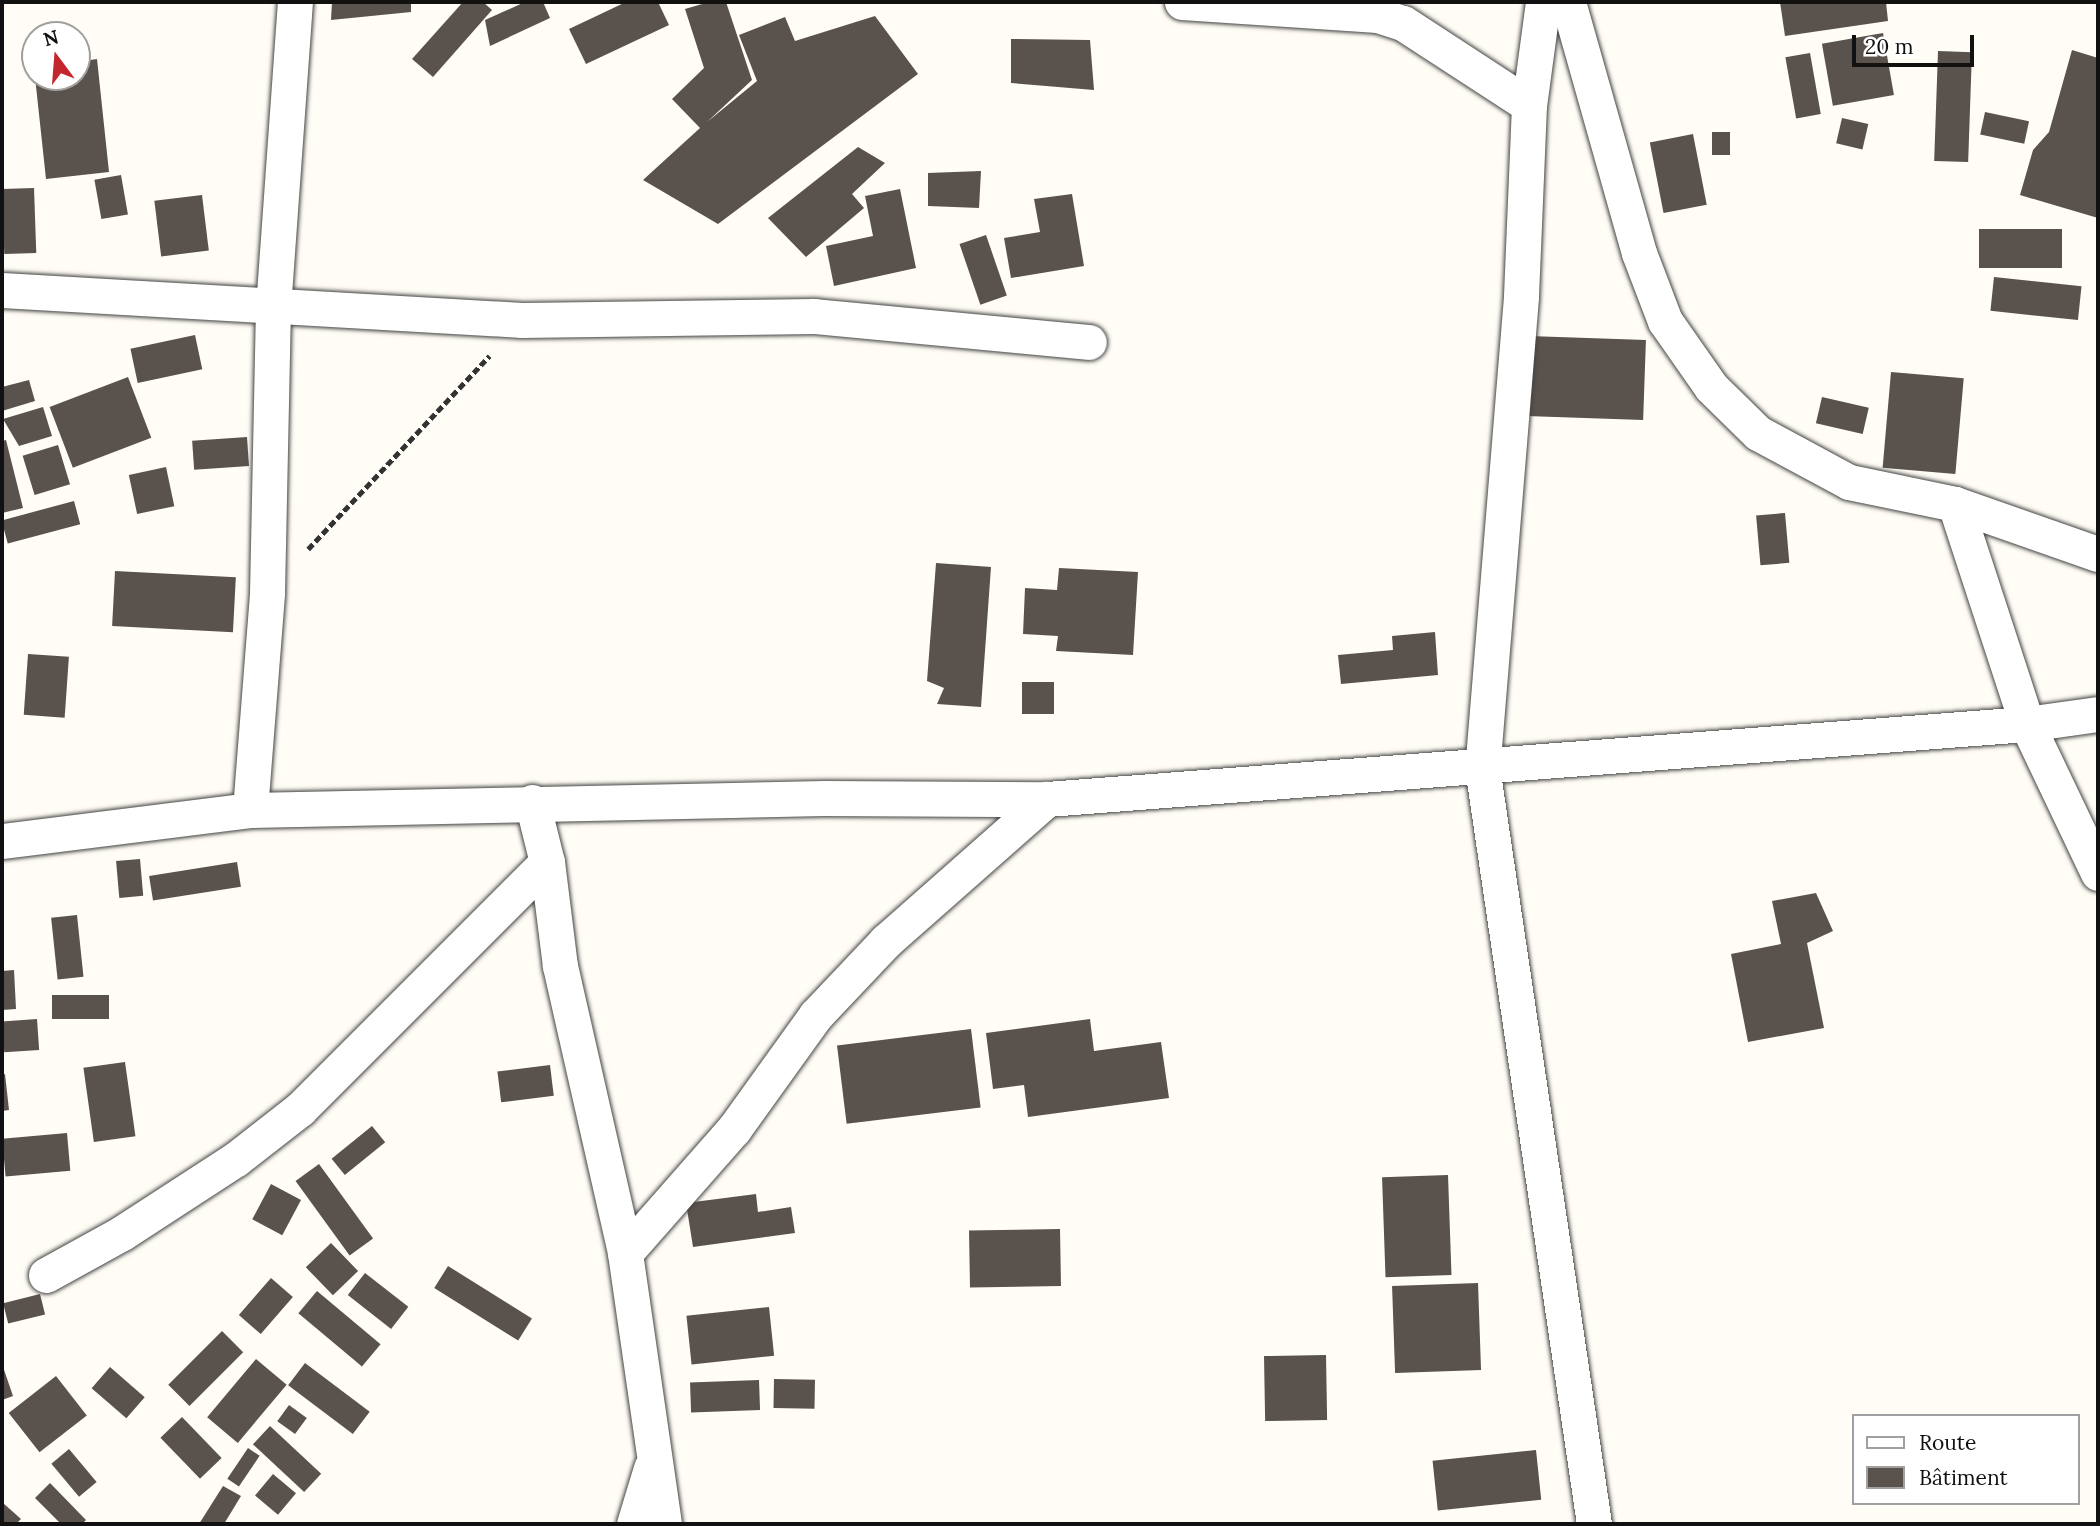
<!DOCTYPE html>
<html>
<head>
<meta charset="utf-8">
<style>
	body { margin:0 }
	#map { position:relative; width:2100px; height:1526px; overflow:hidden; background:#fffdf5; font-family:Lora,serif }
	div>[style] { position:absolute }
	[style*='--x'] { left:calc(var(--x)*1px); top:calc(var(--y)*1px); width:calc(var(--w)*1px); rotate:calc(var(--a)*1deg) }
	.building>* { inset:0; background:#5a524d; transform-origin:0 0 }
	.path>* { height:4.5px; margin-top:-2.25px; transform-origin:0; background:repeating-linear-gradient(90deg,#333 0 7px,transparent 0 10.5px) }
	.roads { filter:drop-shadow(0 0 2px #444) drop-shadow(0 0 2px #444) }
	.minor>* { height:35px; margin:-17.5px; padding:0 17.5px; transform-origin:17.5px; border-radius:17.5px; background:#fff }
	span { translate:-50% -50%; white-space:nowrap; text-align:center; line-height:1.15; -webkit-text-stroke:7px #fff; paint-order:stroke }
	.frame { position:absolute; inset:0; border:4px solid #111; pointer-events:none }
	.legend { position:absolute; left:1852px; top:1414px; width:228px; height:91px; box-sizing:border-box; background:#fff; border:2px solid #a0a0a0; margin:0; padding:9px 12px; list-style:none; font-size:21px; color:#111 }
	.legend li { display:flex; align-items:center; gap:14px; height:35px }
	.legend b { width:35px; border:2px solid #a0a0a0 }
	.north { position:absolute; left:21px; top:21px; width:70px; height:70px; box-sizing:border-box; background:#fff; border:2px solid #a0a0a0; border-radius:50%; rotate:344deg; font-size:19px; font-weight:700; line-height:28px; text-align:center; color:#111 }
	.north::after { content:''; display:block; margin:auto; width:24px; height:32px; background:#c4262e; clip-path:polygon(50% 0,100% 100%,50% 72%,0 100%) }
	.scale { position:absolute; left:1852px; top:35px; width:122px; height:32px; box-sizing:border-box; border:4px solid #111; border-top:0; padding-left:9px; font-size:21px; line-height:24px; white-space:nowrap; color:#111; -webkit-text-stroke:5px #fff; paint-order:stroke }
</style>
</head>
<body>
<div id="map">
	<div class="building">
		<i style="clip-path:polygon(332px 2px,411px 2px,411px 12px,331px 20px)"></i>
		<i style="clip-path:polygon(463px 2px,483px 2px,492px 10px,433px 77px,412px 59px)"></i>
		<i style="clip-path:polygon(525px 2px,543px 2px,550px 18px,490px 46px,485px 20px)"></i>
		<i style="clip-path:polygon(626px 2px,658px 2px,669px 25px,586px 64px,569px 29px)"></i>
		<i style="clip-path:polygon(709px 2px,726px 2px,752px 80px,707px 122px,757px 81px,739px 35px,785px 17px,795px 41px,875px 16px,918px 74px,718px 224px,643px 180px,700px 128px,672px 99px,704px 68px,685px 9px)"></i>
		<i style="clip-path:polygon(1780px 2px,1886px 2px,1888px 21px,1785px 36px)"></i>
		<i style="left:1883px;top:33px;width:63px;height:62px;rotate:80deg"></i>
		<i style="clip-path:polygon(1011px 39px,1090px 40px,1094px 90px,1011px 83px)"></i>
		<i style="clip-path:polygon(2072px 50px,2098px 58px,2096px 158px,2098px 161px,2098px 218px,2020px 195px,2033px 150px,2049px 132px)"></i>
		<i style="left:1938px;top:51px;width:34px;height:110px;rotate:2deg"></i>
		<i style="left:1810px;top:53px;width:62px;height:25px;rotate:80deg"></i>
		<i style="clip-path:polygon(97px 59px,109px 172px,46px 179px,35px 77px,77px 77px,77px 62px)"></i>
		<i style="left:1985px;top:112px;width:45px;height:23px;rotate:12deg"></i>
		<i style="left:1842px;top:118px;width:27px;height:26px;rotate:13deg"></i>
		<i style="left:1712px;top:132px;width:18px;height:23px"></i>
		<i style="left:1693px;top:134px;width:72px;height:44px;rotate:79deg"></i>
		<i style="clip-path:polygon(858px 147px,885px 163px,852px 194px,864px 208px,806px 257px,768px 218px)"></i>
		<i style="clip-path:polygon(981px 171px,979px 208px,928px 206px,928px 173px)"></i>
		<i style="left:121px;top:175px;width:40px;height:27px;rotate:80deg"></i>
		<i style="left:34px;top:188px;width:65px;height:32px;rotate:88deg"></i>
		<i style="clip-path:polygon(900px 189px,916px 268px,834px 286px,826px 246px,873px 236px,865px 196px)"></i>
		<i style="clip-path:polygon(1072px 194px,1084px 266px,1011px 278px,1004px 238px,1040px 232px,1034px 199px)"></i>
		<i style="left:202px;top:195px;width:56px;height:48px;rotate:83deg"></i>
		<i style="left:1979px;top:229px;width:83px;height:39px"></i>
		<i style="left:986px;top:235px;width:64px;height:28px;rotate:71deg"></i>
		<i style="left:1994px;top:277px;width:88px;height:34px;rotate:6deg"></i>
		<i style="left:195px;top:335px;width:35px;height:66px;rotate:78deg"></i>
		<i style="left:1529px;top:336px;width:117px;height:80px;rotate:2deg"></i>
		<i style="left:1891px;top:372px;width:73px;height:96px;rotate:5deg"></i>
		<i style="left:128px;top:377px;width:65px;height:84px;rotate:69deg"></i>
		<i style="clip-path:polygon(29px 380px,35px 401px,2px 411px,2px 387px)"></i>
		<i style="left:1822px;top:397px;width:48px;height:27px;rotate:13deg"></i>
		<i style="clip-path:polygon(43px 407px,52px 436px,19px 446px,3px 419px)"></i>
		<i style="left:247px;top:437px;width:29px;height:55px;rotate:86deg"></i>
		<i style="clip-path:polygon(6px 440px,23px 508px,2px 513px,2px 441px)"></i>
		<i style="left:58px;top:445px;width:41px;height:37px;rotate:73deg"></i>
		<i style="left:166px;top:467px;width:40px;height:38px;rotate:78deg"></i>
		<i style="left:74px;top:501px;width:24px;height:75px;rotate:75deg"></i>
		<i style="left:1785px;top:513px;width:50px;height:29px;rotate:85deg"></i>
		<i style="clip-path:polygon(936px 563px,991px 567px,981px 707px,937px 704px,944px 688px,927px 681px)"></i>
		<i style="clip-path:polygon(1059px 568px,1138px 572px,1133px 655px,1056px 651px,1058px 636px,1023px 634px,1025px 588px,1057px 590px)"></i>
		<i style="left:115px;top:571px;width:121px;height:55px;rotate:3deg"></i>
		<i style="clip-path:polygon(1435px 632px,1438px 675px,1341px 684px,1338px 655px,1393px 650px,1392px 636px)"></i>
		<i style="left:28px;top:654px;width:41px;height:61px;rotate:4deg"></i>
		<i style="left:1022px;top:682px;width:32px;height:32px"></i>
		<i style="left:140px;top:859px;width:37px;height:24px;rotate:85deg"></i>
		<i style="left:237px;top:862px;width:25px;height:89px;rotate:81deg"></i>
		<i style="clip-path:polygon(1816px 893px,1833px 931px,1807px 943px,1824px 1028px,1748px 1042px,1731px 954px,1781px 944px,1772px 901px)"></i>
		<i style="left:77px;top:915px;width:62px;height:26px;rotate:84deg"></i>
		<i style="clip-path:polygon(14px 970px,16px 1009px,2px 1010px,2px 971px)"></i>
		<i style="left:52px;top:995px;width:57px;height:24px"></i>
		<i style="left:37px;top:1019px;width:31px;height:35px;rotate:86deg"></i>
		<i style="clip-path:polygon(1090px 1019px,1094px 1051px,1161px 1042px,1169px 1098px,1028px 1117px,1024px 1085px,993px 1089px,986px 1033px)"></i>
		<i style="left:971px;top:1029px;width:79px;height:135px;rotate:83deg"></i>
		<i style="left:125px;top:1062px;width:75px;height:42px;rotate:82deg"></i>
		<i style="left:550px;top:1065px;width:31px;height:53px;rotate:83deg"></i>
		<i style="clip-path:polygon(5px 1074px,9px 1110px,2px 1111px,2px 1075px)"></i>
		<i style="left:372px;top:1126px;width:21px;height:52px;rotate:51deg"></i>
		<i style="left:67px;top:1133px;width:38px;height:65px;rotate:85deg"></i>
		<i style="left:319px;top:1164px;width:92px;height:29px;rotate:54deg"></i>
		<i style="left:1448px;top:1175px;width:100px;height:66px;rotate:88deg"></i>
		<i style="left:271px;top:1184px;width:34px;height:40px;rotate:28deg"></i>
		<i style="clip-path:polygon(756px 1194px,758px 1212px,791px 1207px,795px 1233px,693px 1247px,686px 1203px)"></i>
		<i style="left:1060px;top:1229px;width:57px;height:91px;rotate:89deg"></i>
		<i style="left:331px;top:1243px;width:39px;height:35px;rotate:46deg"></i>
		<i style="left:448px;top:1266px;width:99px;height:26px;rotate:32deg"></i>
		<i style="left:365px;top:1273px;width:55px;height:28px;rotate:38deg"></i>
		<i style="left:271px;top:1278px;width:29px;height:49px;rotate:41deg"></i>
		<i style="left:1478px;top:1283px;width:87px;height:86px;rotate:88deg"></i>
		<i style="left:317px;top:1291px;width:83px;height:29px;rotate:40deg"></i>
		<i style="left:40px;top:1294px;width:21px;height:38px;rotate:76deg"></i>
		<i style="left:769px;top:1307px;width:49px;height:83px;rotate:84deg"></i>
		<i style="left:222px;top:1331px;width:30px;height:76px;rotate:45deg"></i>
		<i style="left:1326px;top:1355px;width:65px;height:62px;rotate:89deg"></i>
		<i style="left:256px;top:1359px;width:40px;height:76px;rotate:40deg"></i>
		<i style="left:305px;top:1363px;width:81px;height:28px;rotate:37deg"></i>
		<i style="clip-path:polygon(2px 1364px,13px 1396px,2px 1400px)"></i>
		<i style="left:110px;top:1367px;width:46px;height:28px;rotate:41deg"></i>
		<i style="left:56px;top:1376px;width:50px;height:60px;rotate:52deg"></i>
		<i style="left:774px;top:1379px;width:41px;height:29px;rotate:1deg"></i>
		<i style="left:759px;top:1380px;width:30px;height:69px;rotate:88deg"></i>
		<i style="left:289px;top:1405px;width:22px;height:20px;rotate:36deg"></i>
		<i style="left:182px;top:1417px;width:57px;height:30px;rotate:46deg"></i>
		<i style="left:270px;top:1426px;width:70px;height:25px;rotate:43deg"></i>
		<i style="left:248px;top:1448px;width:14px;height:37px;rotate:34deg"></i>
		<i style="left:69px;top:1449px;width:43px;height:23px;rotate:50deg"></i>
		<i style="left:1536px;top:1450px;width:50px;height:104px;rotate:84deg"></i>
		<i style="left:273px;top:1474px;width:30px;height:28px;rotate:40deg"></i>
		<i style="clip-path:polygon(50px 1483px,86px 1520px,82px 1524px,61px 1524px,35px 1498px)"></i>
		<i style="clip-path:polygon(223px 1486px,241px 1496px,224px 1524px,199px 1524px)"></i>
		<i style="clip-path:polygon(3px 1503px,21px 1519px,16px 1524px,2px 1522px)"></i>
	</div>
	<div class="path">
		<i style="--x:308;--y:549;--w:265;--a:-46.8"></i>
	</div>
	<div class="roads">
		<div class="minor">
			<i style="--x:1182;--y:2;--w:196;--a:3.8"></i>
			<i style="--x:1378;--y:15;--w:26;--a:18"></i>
			<i style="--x:1403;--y:23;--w:150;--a:33.1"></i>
			<i style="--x:1543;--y:2;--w:104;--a:97.7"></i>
			<i style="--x:1529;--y:105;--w:192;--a:92.4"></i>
			<i style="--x:1521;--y:297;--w:472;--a:94.7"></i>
			<i style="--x:1482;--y:767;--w:765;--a:81.58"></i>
			<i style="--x:1568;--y:2;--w:261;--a:74.2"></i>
			<i style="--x:1639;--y:253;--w:73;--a:69.1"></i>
			<i style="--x:1665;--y:321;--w:80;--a:55.1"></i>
			<i style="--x:1711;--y:387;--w:66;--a:44.4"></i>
			<i style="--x:1758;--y:433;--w:103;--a:28.3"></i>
			<i style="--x:1849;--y:482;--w:108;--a:11.7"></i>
			<i style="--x:1955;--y:504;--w:151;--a:19.3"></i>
			<i style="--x:2;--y:290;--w:521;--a:3.3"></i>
			<i style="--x:522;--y:320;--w:292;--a:-0.8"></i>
			<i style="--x:814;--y:316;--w:276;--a:5.4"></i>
			<i style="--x:1955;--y:504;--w:231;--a:71.9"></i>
			<i style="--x:2027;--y:724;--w:165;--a:64.5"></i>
			<i style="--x:532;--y:802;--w:62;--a:76"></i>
			<i style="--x:547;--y:862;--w:105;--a:82.9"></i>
			<i style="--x:560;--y:966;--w:294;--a:77.2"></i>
			<i style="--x:625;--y:1253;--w:274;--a:81.8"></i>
			<i style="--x:250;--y:810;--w:218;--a:-85.5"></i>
			<i style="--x:267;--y:593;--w:285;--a:-88.8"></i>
			<i style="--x:273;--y:308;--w:307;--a:-85.9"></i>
			<i style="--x:2;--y:841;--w:250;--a:-7.1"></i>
			<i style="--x:250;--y:810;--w:574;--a:-1.2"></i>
			<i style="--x:824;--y:798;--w:223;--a:0.3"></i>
			<i style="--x:1047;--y:799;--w:983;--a:-4.38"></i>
			<i style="--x:2027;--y:724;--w:72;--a:-8"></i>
			<i style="--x:625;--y:1253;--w:165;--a:-48.7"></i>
			<i style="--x:734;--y:1129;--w:140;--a:-54.3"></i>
			<i style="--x:816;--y:1015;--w:102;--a:-46.6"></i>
			<i style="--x:886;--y:941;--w:215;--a:-41.4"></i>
			<i style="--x:46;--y:1275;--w:87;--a:-28.9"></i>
			<i style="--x:122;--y:1233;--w:136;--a:-33"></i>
			<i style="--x:236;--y:1159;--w:81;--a:-38"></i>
			<i style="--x:300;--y:1109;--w:349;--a:-45"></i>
			<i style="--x:634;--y:1524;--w:59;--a:-73.1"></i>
		</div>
	</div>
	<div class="frame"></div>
	<ul class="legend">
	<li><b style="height:9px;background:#fff"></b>Route</li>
	<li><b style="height:19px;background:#5a524d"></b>Bâtiment</li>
	</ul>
	<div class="north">N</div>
	<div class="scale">20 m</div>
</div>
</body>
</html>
